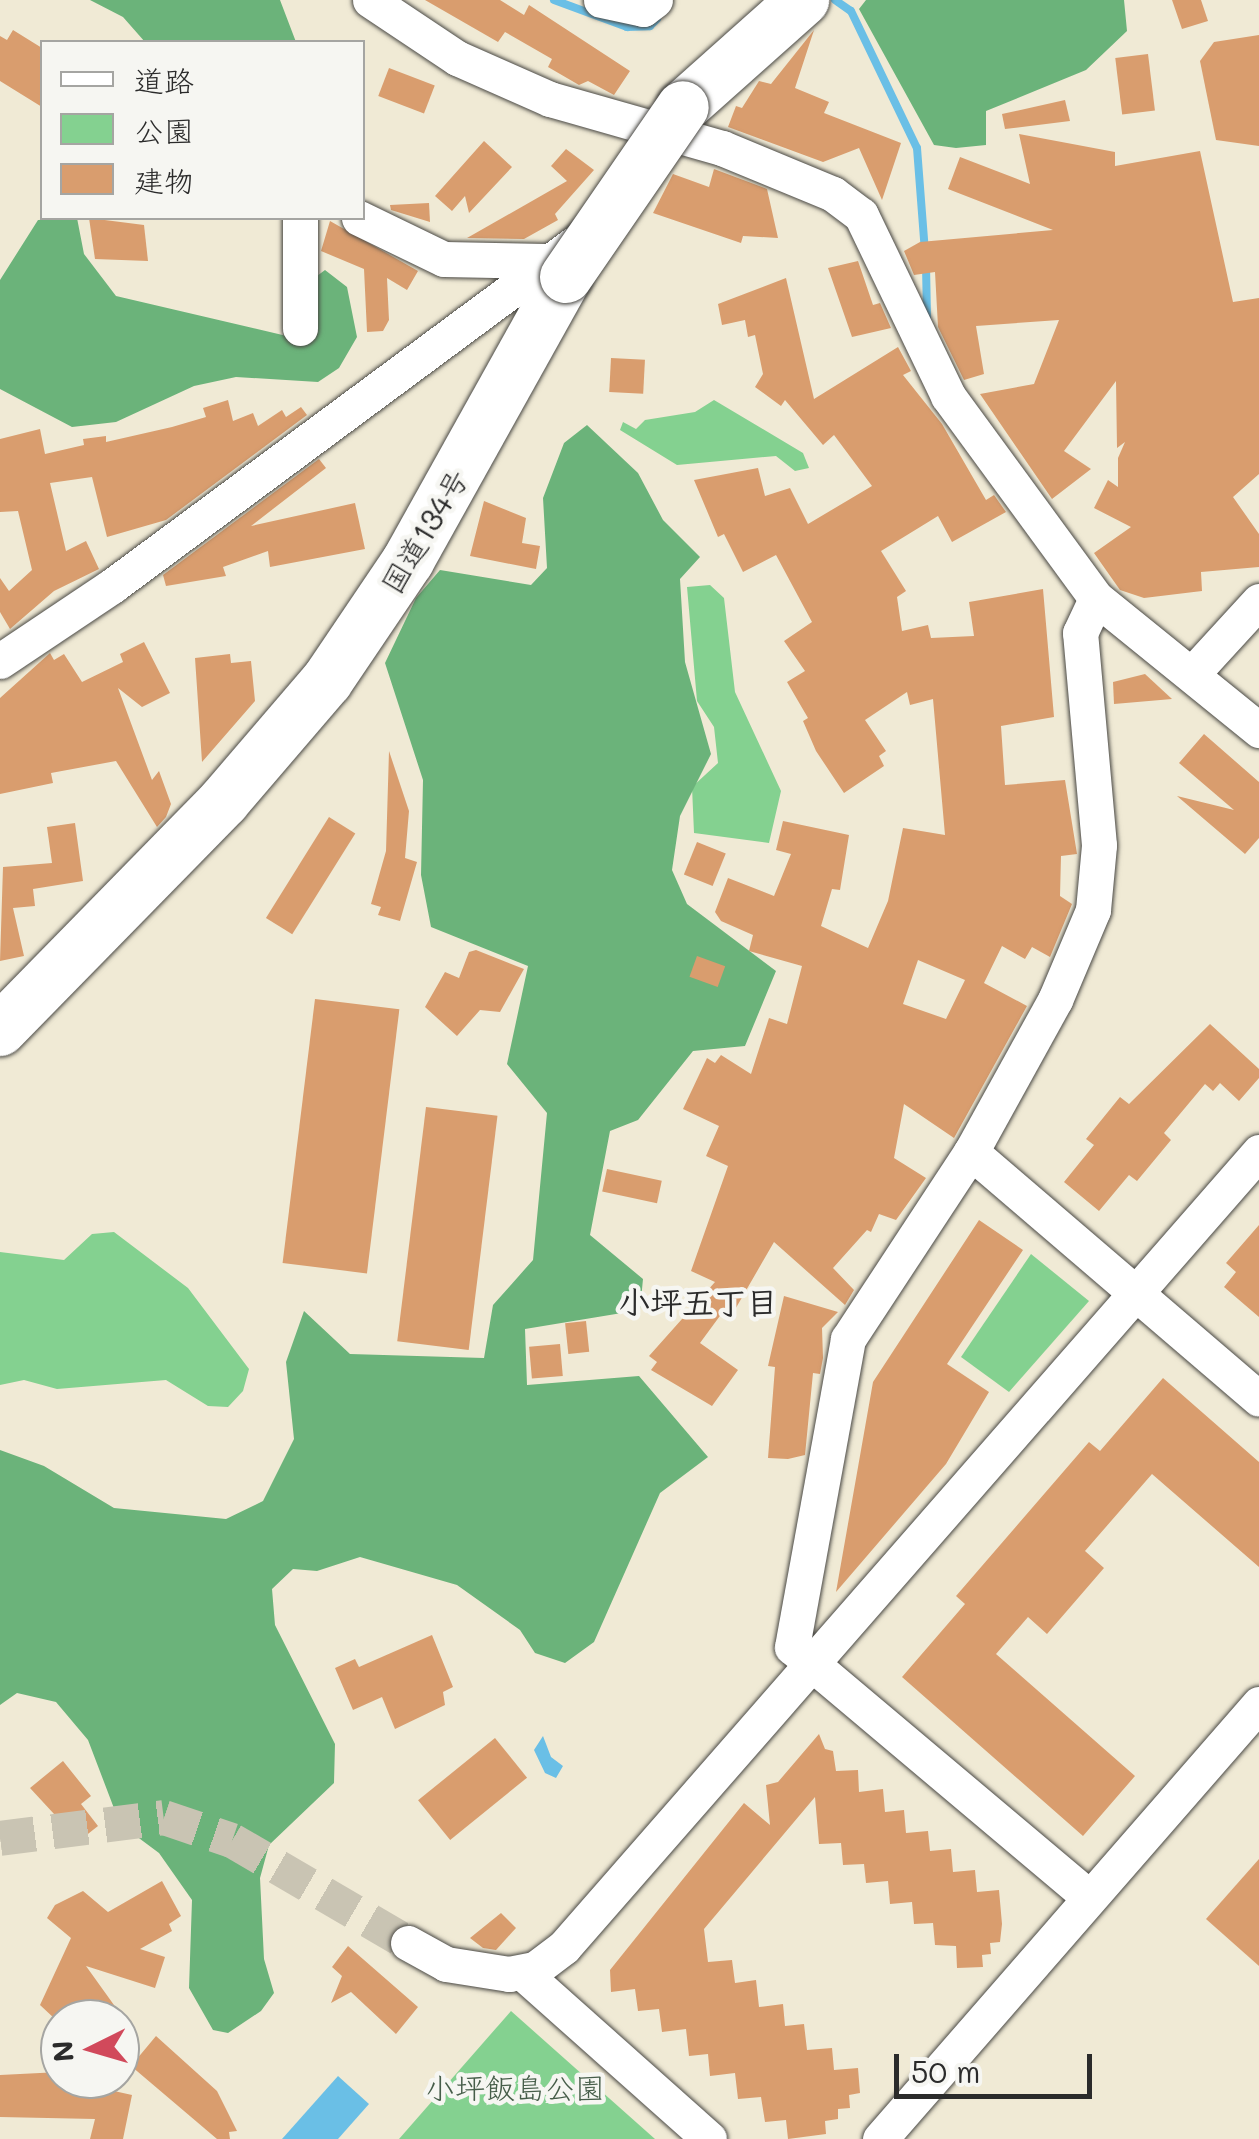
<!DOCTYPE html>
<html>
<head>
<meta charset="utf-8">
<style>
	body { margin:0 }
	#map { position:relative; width:1259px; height:2139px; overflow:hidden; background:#f0ead5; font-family:Mali,"Klee One",sans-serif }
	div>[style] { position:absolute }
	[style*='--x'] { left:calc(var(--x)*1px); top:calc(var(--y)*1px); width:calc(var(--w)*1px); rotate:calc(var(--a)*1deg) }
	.green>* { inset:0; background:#84d190 }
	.forest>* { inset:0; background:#6bb37a }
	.water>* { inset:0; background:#6abfe6 }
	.stream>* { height:8px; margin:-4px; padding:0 4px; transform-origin:4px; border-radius:4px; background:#6abfe6 }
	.building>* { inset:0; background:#d99d6e; transform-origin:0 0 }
	.minor-tunnel>* { height:35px; margin-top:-17.5px; transform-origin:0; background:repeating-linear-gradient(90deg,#c9c4b3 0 35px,transparent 0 53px) }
	.roads { filter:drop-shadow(0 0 2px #494844) drop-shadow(0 0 2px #494844) }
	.minor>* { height:35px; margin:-17.5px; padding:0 17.5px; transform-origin:17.5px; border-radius:17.5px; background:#fff }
	.highway>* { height:52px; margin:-26px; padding:0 26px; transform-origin:26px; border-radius:26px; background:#fff }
	.bridges { filter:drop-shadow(0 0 2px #494844) drop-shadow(0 0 2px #494844) }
	.highway-bridge>* { height:52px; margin:-26px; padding:0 26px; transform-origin:26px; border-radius:26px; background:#fff }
	span { translate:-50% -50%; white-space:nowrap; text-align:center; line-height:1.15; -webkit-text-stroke:9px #f6f6f2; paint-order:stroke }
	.street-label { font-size:30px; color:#2b2b2b }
	.park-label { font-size:30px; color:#465d49 }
	.neighbourhood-label { font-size:32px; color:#2b2b2b; font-weight:700 }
	.legend { position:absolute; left:40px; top:40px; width:325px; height:180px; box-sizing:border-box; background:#f6f6f2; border:2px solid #a5a5a2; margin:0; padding:12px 18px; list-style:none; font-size:30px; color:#2b2b2b }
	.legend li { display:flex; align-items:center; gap:20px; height:50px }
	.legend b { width:50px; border:2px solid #a5a5a2 }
	.north { position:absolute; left:40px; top:1999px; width:100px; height:100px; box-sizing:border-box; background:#f6f6f2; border:2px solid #a5a5a2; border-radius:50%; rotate:265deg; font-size:28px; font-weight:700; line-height:40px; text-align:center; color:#2b2b2b }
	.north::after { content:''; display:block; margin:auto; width:35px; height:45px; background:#d1495b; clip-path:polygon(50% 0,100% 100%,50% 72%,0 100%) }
	.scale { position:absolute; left:894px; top:2054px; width:198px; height:45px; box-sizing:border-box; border:5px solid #2b2b2b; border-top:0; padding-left:12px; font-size:30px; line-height:35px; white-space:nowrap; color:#2b2b2b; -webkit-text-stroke:8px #f6f6f2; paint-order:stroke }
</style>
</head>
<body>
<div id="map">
	<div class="green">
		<i style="clip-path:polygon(714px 400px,803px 453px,809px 468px,795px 471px,776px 456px,677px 465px,620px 430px,623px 422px,636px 429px,645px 420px,695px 412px)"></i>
		<i style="clip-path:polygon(710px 585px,724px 598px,735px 692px,781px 791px,769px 843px,694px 833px,692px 787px,718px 763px,714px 727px,697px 701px,687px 587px)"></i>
		<i style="clip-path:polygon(114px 1232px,188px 1288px,249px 1369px,243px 1391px,228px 1407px,208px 1406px,166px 1380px,57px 1389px,24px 1380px,0 1385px,0 1252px,64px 1260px,92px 1234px)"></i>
		<i style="clip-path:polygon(1031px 1254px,1089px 1301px,1009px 1392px,961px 1357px)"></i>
		<i style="clip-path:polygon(511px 2011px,655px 2139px,399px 2139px)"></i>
	</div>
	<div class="forest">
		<i style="clip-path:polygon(90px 0,280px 0,296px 42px,145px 42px,123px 17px)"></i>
		<i style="clip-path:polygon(866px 0,1124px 0,1127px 31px,1086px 70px,986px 111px,986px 145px,956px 148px,934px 145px,859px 9px)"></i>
		<i style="clip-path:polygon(77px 218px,84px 254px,116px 296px,291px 337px,313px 279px,325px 270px,347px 287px,357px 337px,339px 368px,318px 382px,236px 377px,194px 386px,116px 422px,72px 427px,0 389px,0 280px,38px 220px)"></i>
		<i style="clip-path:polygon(587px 425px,638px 473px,663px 520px,700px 557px,680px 579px,685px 662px,711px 754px,680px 816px,672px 870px,687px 904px,776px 971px,745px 1046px,693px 1051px,638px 1120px,610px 1131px,590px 1235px,643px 1279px,640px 1310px,525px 1329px,527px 1385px,639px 1376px,708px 1457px,660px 1493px,594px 1642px,565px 1663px,535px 1653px,520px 1630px,457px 1585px,360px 1557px,317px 1571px,293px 1569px,272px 1589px,275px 1625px,335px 1744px,334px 1783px,269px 1845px,260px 1878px,264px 1959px,274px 1993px,261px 2011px,228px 2033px,213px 2030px,189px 1988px,192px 1900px,159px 1853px,120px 1824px,88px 1740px,56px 1702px,17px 1693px,0 1705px,0 1450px,44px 1466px,114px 1508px,226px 1519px,263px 1501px,294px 1439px,286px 1362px,304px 1311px,350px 1354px,484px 1358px,493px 1305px,533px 1260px,547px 1113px,507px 1064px,528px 966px,431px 927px,421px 875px,423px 780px,385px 663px,416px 598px,440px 570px,531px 585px,547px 568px,543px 498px,564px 443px)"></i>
	</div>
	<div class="water">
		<i style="clip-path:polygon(543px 1736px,551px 1757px,563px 1766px,556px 1778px,545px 1773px,534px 1750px)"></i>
		<i style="clip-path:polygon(338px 2076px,369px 2104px,338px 2139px,282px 2139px)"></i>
	</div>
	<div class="stream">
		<i style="--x:554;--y:0;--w:78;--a:20.3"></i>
		<i style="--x:627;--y:27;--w:23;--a:-2"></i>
		<i style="--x:650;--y:26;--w:10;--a:-45"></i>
		<i style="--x:835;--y:0;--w:19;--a:35"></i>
		<i style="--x:851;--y:11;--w:152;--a:64.3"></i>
		<i style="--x:917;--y:148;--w:103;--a:85.6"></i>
		<i style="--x:926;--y:265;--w:53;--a:88.9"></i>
	</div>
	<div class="building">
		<i style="clip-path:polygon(425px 0,500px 0,524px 15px,529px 5px,630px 71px,614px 95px,588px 81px,579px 85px,548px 67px,552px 59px,505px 32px,498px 42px)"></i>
		<i style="clip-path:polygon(1172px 0,1201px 0,1208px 21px,1182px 29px)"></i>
		<i style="clip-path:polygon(13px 30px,42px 48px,42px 107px,0 81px,0 36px,7px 40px)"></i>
		<i style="clip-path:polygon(814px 30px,795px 88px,829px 102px,824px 113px,901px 143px,882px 200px,859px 148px,823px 162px,728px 127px,736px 106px,742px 108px,759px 81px,771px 84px)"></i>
		<i style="clip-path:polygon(1259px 35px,1259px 146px,1216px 140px,1200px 61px,1214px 42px)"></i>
		<i style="left:1148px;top:54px;width:57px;height:33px;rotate:83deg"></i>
		<i style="left:389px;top:68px;width:49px;height:30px;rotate:21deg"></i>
		<i style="clip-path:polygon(1065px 100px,1070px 121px,1005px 129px,1002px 114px)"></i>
		<i style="clip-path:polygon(1019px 134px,1115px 152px,1115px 166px,1200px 151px,1233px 302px,1259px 298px,1259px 474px,1233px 497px,1259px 534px,1259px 567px,1201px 572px,1202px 591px,1144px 598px,1120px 590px,1094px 553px,1131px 527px,1094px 508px,1108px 480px,1118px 487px,1118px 458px,1125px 442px,1117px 448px,1116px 381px,1064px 451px,1091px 469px,1052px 499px,980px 394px,1034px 384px,1059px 320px,976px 326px,984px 374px,964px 380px,938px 327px,935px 272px,914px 275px,904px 251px,920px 242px,1053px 230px,948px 189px,960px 157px,1030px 184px)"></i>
		<i style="clip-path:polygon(484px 141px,512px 167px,469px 213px,465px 196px,452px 211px,435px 196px)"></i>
		<i style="clip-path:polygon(566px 149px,594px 170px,555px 214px,558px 220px,524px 239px,467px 238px,567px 181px,551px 166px)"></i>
		<i style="clip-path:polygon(714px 169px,767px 189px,778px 238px,743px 236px,741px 243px,653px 213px,673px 174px,709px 187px)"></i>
		<i style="clip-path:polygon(429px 203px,430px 222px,391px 210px,390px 205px)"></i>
		<i style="clip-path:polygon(89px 218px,144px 225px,148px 261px,95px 259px)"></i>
		<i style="clip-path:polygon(330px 221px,418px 271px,407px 290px,387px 278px,389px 320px,383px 331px,367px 332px,364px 269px,321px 251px)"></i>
		<i style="clip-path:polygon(858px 261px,873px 305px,880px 303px,891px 328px,852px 337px,828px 268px)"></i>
		<i style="clip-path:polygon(evenodd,786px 278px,814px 399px,898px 347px,911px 371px,903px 375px,942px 424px,986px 500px,994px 495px,1006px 512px,952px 542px,938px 516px,881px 551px,906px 591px,897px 597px,902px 631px,928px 625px,931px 638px,974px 636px,969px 602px,1043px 589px,1054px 717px,1001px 726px,1005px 785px,1065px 780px,1077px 854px,1061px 856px,1060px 896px,1072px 904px,1050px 957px,1032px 947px,1025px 959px,1002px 946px,984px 983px,1027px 1006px,954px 1138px,904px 1104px,894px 1158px,926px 1178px,896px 1220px,879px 1214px,871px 1232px,867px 1230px,833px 1268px,854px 1290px,845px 1305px,774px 1242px,733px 1313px,725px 1309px,700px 1343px,738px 1370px,712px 1406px,651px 1370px,657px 1362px,649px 1356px,715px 1282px,691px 1271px,728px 1166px,706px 1156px,719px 1126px,683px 1109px,707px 1058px,715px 1063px,721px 1055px,751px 1074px,769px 1018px,787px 1024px,802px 966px,749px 951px,753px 935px,721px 921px,715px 912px,728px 878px,774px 896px,791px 854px,776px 850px,783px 821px,849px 835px,840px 890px,832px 889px,821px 926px,868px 948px,888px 901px,903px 828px,945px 835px,933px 699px,910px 705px,907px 692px,865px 720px,886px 751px,879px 756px,884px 766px,844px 793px,816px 751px,803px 721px,808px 718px,787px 682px,805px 671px,784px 641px,812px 622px,776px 555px,743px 572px,724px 534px,718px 537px,694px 480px,758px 468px,765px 496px,790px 488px,808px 524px,872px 486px,834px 435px,823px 445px,785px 400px,781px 406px,755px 387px,763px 374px,755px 335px,748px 337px,745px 320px,722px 325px,718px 304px,786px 278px,918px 960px,965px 980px,946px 1019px,903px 1004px,918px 960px)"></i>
		<i style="left:611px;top:358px;width:34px;height:34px;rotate:3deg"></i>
		<i style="clip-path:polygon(228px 400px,233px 421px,253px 413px,258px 426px,282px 410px,286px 417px,301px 407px,307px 415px,166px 520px,107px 537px,92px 477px,50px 483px,66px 551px,86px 541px,99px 569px,54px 591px,10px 629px,0 612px,0 578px,9px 591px,32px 570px,18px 511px,0 512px,0 439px,40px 429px,45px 454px,84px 445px,83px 439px,106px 436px,106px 442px,172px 427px,206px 417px,203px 408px)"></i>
		<i style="clip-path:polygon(319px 459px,326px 468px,251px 526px,355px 503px,365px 549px,270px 567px,268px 551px,223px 567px,226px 576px,166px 586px,163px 575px)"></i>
		<i style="clip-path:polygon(484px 501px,526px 518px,522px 543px,540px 546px,536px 569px,470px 556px)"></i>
		<i style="clip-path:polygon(144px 642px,170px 693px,142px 707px,118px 688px,152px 780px,159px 771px,171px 804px,166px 817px,157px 827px,116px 761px,51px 773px,53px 783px,0 794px,0 698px,50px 653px,54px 660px,64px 654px,82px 682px,123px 662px,120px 654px)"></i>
		<i style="clip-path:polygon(230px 654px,231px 663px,251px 661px,255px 701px,202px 762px,195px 658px)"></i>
		<i style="clip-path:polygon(1145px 674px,1172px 699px,1114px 704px,1113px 682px)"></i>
		<i style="clip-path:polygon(1204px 734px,1259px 782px,1259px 838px,1245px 854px,1177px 796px,1234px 810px,1179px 763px)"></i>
		<i style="clip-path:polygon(389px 751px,409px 811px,405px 858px,417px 862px,400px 921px,378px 915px,381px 907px,371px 904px,386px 851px)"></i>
		<i style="left:329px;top:817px;width:31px;height:119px;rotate:32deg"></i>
		<i style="clip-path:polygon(75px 823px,83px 881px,33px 889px,35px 906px,13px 908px,24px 956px,0 961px,3px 867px,52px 863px,47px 827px)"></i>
		<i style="left:697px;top:842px;width:31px;height:35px;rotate:22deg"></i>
		<i style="clip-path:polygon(476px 950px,524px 969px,500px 1012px,480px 1010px,457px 1036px,425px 1007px,445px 972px,459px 978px,469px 952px)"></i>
		<i style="left:697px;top:956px;width:30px;height:22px;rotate:20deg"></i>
		<i style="left:315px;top:999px;width:85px;height:266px;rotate:7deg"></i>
		<i style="clip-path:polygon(1210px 1024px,1259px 1069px,1259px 1078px,1239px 1101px,1220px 1083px,1213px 1091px,1205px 1084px,1164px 1133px,1171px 1140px,1137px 1181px,1129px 1175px,1099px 1211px,1064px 1182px,1094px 1145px,1086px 1139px,1120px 1097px,1129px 1104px)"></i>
		<i style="left:426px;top:1107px;width:72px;height:236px;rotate:7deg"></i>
		<i style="left:607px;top:1169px;width:56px;height:23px;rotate:12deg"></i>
		<i style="clip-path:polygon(979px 1220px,1023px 1250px,947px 1364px,989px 1392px,946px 1464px,836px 1592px,873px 1382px)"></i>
		<i style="clip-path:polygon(1259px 1225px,1259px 1317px,1224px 1287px,1236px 1272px,1226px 1263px)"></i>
		<i style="clip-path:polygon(784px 1296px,838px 1312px,822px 1328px,823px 1358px,820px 1374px,813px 1373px,805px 1455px,788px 1459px,768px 1458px,775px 1367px,768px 1366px)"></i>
		<i style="left:586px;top:1321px;width:31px;height:21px;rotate:84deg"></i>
		<i style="left:560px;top:1344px;width:32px;height:31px;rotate:85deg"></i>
		<i style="clip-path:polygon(1163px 1378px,1259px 1462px,1259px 1567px,1152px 1474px,1085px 1551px,1104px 1568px,1047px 1634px,1028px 1617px,996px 1654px,1135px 1776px,1083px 1836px,902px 1677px,965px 1604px,956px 1596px,1089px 1442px,1100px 1451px)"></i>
		<i style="clip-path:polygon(432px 1635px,453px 1687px,443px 1692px,445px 1705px,395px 1729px,382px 1697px,353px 1710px,335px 1668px,355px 1659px,359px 1667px)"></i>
		<i style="clip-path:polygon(819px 1734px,825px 1749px,833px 1751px,836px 1771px,858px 1770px,859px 1792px,883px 1789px,885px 1812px,904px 1810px,906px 1833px,928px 1831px,930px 1851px,951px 1849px,953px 1872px,975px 1870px,977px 1892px,999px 1890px,1002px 1924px,1000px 1942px,990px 1943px,991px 1954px,982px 1955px,983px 1967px,957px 1968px,956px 1946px,935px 1945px,933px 1923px,914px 1924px,912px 1902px,890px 1904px,888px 1881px,866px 1883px,864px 1864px,843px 1865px,841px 1843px,819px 1844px,815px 1797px,704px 1929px,708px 1962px,732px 1960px,735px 1983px,756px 1980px,759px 2007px,783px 2004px,785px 2026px,804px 2024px,807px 2050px,832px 2048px,834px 2070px,858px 2068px,860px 2093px,849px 2095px,850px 2108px,838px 2109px,838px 2119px,825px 2121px,826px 2134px,788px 2139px,786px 2120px,765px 2122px,761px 2097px,738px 2099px,735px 2073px,710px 2076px,708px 2054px,689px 2056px,686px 2029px,662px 2032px,659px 2009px,638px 2011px,635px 1989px,611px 1992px,610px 1970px,744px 1803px,770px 1825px,766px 1785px,778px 1782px)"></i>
		<i style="left:495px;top:1738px;width:51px;height:99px;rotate:51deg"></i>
		<i style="clip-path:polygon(63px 1761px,91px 1796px,81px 1804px,98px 1826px,79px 1841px,30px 1788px)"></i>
		<i style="clip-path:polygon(1259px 1859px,1259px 1966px,1206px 1919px)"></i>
		<i style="clip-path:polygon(162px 1881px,181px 1916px,169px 1924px,172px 1931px,140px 1949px,165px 1957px,155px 1988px,86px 1966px,124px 2019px,55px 2019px,40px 2005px,71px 1938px,47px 1918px,55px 1905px,83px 1891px,108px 1912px)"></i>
		<i style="clip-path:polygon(501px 1913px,516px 1928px,496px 1950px,483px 1948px,470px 1938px)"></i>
		<i style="clip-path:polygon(348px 1946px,418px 2007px,396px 2034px,351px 1992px,331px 2003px,342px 1976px,332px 1967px)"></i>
		<i style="clip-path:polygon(156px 2036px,217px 2091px,237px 2131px,229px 2132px,230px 2139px,217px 2139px,131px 2066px)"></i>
		<i style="clip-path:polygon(60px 2072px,60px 2079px,132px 2095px,123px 2139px,90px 2139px,95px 2119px,0 2117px,0 2075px)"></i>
	</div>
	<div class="minor-tunnel">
		<i style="--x:0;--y:1838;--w:165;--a:-7.3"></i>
		<i style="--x:164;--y:1817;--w:72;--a:18.7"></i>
		<i style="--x:232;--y:1840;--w:204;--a:30.3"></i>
	</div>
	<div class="roads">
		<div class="minor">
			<i style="--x:370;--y:0;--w:105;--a:33.7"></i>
			<i style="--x:457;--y:58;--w:102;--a:23.8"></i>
			<i style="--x:550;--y:99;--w:179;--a:15.9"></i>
			<i style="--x:722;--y:148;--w:120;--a:22.5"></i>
			<i style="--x:833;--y:194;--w:35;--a:37"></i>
			<i style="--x:861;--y:215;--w:201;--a:64.3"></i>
			<i style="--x:948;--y:396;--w:250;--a:53.8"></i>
			<i style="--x:1096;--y:598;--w:210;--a:39"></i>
			<i style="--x:601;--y:0;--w:43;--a:12.1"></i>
			<i style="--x:643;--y:9;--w:15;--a:-37"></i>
			<i style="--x:300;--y:218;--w:110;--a:90"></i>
			<i style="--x:359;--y:218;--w:94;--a:25.8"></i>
			<i style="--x:444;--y:259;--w:101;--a:1.1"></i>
			<i style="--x:0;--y:661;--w:135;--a:-33.8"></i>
			<i style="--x:112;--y:586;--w:590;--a:-36.52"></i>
			<i style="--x:1192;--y:674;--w:99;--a:-47.5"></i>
			<i style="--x:971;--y:1152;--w:379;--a:40.6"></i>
			<i style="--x:1089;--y:1897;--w:388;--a:-139.9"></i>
			<i style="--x:792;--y:1647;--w:313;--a:-79.7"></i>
			<i style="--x:848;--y:1339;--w:224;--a:-56.7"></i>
			<i style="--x:971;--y:1152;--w:174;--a:-61.1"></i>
			<i style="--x:1055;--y:1000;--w:98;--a:-67.1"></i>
			<i style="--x:1093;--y:910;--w:65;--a:-84.7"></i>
			<i style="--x:1099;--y:845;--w:213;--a:-95.1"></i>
			<i style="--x:1080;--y:633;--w:38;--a:-65"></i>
			<i style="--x:408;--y:1943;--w:43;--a:28.9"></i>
			<i style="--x:446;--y:1964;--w:64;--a:9"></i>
			<i style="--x:509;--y:1974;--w:26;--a:-11"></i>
			<i style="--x:535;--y:1969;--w:36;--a:-37"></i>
			<i style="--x:564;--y:1947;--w:1056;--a:-48.84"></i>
			<i style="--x:523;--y:1973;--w:249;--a:41.7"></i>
			<i style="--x:880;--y:2139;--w:577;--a:-48.94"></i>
		</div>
		<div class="highway">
			<i style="--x:683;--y:107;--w:161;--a:-41.7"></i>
			<i style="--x:0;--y:1030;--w:320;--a:-45.6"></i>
			<i style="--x:224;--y:801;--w:158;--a:-49.4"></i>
			<i style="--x:327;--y:681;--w:145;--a:-56"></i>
			<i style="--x:408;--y:561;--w:325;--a:-60.9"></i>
		</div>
	</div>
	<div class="bridges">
		<div class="highway-bridge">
			<i style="--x:566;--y:277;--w:206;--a:-55.5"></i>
		</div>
	</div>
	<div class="street-label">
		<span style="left:424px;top:531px;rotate:-59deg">国道134号</span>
	</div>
	<div class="park-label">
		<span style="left:515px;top:2087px">小坪飯島公園</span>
	</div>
	<div class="neighbourhood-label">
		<span style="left:698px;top:1301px">小坪五丁目</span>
	</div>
	<ul class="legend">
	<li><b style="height:12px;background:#fff"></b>道路</li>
	<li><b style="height:28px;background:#84d190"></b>公園</li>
	<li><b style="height:28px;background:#d99d6e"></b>建物</li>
	</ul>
	<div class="north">N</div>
	<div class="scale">50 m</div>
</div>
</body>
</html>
